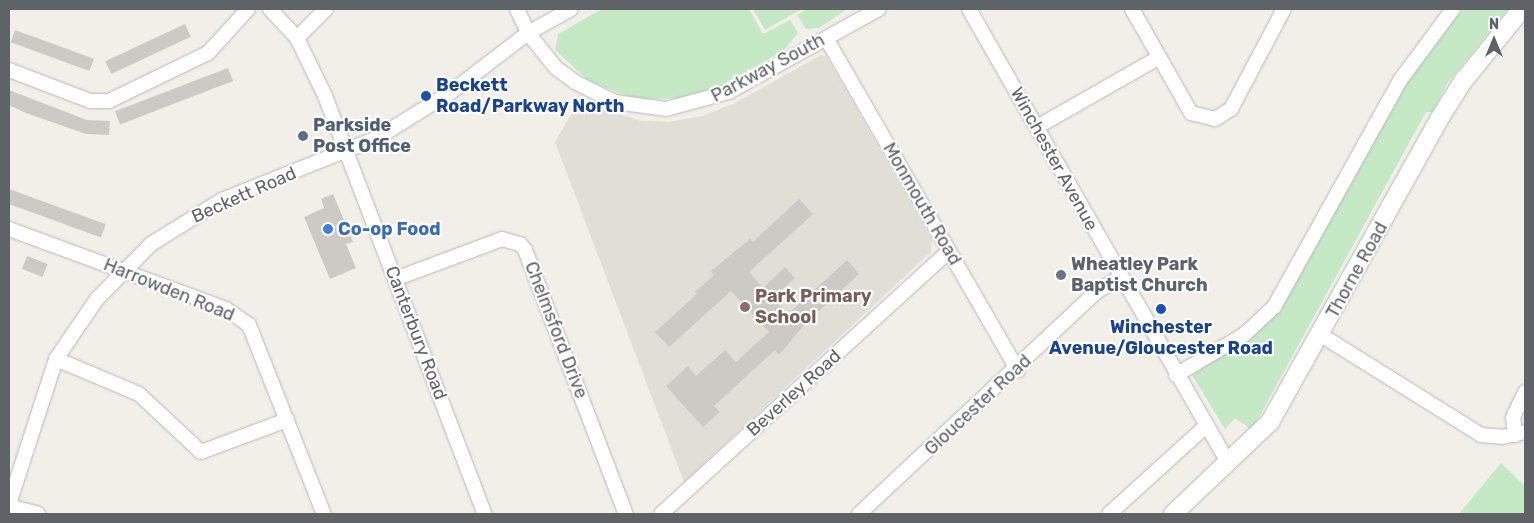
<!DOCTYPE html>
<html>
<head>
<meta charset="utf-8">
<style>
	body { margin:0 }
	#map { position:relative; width:1534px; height:523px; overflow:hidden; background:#f1efe8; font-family:Rubik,sans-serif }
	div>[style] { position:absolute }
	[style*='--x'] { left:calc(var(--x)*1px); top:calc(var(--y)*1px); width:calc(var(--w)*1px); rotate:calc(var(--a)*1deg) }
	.education>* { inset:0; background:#e1ded6 }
	.green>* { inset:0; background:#c5e8c5 }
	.building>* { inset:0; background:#cccac5; transform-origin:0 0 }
	.roads { filter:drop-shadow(0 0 1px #b5b8bc) drop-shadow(0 0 1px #b5b8bc) }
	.minor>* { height:14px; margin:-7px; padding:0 7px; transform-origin:7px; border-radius:7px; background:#fff }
	.tertiary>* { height:18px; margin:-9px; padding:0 9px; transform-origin:9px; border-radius:9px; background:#fff }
	.dots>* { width:14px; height:14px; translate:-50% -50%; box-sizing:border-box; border:2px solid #fff; border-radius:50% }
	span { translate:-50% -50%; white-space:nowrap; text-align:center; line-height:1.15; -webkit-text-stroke:4.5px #fff; paint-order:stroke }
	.street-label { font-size:18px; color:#5f6368 }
	.transit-label { font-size:18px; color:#164399; font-weight:700 }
	.left { translate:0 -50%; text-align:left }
	.service-label { font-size:18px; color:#4e5e75; font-weight:700 }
	.shop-label { font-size:18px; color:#366cbe; font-weight:700 }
	.worship-label { font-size:18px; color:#5b616d; font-weight:700 }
	.education-label { font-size:18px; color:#785e54; font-weight:700 }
	.frame { position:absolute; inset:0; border:10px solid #5f6368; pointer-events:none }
	.north { position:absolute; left:1469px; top:15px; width:50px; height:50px; -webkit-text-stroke:4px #fff; paint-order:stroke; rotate:0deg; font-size:14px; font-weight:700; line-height:20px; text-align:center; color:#5f6368 }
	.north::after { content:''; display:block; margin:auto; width:18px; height:22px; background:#5f6368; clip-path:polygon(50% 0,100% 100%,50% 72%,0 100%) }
</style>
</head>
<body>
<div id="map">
	<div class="education">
		<i style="clip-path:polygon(821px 55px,826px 56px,932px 240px,931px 252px,684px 482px,555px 142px,579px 101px,641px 121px,669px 122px,702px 116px,733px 104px)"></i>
	</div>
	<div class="green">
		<i style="clip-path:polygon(602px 9px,749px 9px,763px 34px,790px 20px,798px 33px,783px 51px,713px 90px,688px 98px,635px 99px,589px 81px,555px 50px,558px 34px)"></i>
		<i style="clip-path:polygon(753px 9px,799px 9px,800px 10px,765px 30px)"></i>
		<i style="clip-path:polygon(807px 9px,847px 9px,819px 28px,806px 29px,797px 15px)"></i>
		<i style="clip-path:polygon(1463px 9px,1508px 9px,1448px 82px,1433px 112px,1426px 112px,1252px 430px,1235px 418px,1225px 429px,1192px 375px,1245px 340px,1279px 311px,1397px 99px,1421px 60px)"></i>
		<i style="clip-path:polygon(1501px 463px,1525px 486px,1525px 514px,1459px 514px)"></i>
	</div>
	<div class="building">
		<i style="left:185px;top:24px;width:14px;height:88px;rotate:65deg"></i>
		<i style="left:15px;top:30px;width:84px;height:13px;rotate:20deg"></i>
		<i style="left:228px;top:68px;width:14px;height:121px;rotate:69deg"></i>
		<i style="clip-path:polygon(9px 90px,87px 120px,110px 121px,109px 135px,86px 134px,26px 113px,9px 105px)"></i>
		<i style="left:9px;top:189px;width:103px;height:14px;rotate:20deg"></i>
		<i style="clip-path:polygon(333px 194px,353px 242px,346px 244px,356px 268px,330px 279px,304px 217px,324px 208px,321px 199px)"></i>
		<i style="clip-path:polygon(799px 199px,813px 214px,749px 272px,763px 288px,785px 267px,795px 278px,773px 298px,788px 314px,847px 260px,859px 274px,804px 325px,779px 355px,775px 350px,714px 406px,720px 412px,703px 427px,666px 386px,688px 366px,696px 376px,725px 350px,736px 362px,769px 332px,731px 291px,669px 347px,655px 332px,697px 294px,695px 292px,714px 275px,711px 271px,750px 239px,753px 242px)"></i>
		<i style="left:27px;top:256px;width:22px;height:14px;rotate:21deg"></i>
	</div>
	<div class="roads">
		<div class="minor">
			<i style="--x:270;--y:9;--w:40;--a:47"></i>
			<i style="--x:297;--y:38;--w:64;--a:64.2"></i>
			<i style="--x:325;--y:96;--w:448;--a:69.1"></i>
			<i style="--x:517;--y:9;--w:26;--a:65"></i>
			<i style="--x:528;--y:33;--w:45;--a:51.3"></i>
			<i style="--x:556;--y:68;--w:24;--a:36"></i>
			<i style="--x:575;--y:82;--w:45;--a:26.6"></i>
			<i style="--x:615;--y:102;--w:51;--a:7.8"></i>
			<i style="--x:666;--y:109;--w:65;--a:-15.1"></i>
			<i style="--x:729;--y:92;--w:171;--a:-29"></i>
			<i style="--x:969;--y:9;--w:524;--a:60.26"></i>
			<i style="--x:1132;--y:9;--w:120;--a:60.4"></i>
			<i style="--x:1191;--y:113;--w:25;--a:14"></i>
			<i style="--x:1215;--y:119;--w:19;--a:-32"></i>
			<i style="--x:1231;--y:109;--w:113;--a:-62.1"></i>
			<i style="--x:297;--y:38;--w:41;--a:-45"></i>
			<i style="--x:826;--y:38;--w:384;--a:60"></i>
			<i style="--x:9;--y:70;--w:87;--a:20.9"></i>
			<i style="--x:90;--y:101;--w:19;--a:0"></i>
			<i style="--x:109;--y:101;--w:110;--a:-25.9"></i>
			<i style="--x:208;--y:53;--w:59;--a:-47.7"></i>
			<i style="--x:1037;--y:127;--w:139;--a:-29.7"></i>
			<i style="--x:9;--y:229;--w:231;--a:20.2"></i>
			<i style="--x:226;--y:309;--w:28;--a:35"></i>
			<i style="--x:249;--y:325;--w:203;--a:68.4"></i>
			<i style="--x:395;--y:279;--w:114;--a:-20.5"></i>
			<i style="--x:502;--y:239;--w:19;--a:16"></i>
			<i style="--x:520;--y:244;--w:8;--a:50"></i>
			<i style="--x:525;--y:250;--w:283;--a:69.1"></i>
			<i style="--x:1321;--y:335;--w:189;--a:32"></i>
			<i style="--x:1481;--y:435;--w:21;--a:5"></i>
			<i style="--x:1502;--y:437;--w:24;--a:-12"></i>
			<i style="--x:56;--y:359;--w:90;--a:22.9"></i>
			<i style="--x:139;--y:394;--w:85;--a:43.1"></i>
			<i style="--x:201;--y:452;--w:92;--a:-20.4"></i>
			<i style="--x:1176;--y:375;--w:80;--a:-30.7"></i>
			<i style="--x:1245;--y:334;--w:40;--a:-43"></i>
			<i style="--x:1274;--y:307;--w:261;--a:-60.9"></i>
			<i style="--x:1401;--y:79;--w:87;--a:-53.4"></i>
			<i style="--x:1515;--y:435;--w:18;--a:-96"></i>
			<i style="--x:1513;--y:417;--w:28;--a:-64"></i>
			<i style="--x:9;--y:504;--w:152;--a:-72"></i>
			<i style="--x:56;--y:359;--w:73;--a:-55.7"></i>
			<i style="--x:97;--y:299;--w:77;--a:-45.5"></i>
			<i style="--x:151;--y:244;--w:84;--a:-31.8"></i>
			<i style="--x:222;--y:200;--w:167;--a:-21.8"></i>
			<i style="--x:377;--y:138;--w:87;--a:-31.9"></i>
			<i style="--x:451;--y:92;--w:97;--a:-37.5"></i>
			<i style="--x:528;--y:33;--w:49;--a:-29.2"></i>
			<i style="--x:9;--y:506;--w:30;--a:15"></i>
			<i style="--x:661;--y:514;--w:390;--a:-42.4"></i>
			<i style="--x:859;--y:514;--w:325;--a:-43.1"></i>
			<i style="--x:1096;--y:292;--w:29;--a:-31"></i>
			<i style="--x:1109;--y:514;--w:130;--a:-42.2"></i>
		</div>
		<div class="tertiary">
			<i style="--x:1173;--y:514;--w:134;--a:-43.5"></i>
			<i style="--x:1270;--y:422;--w:354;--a:-60.8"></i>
			<i style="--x:1443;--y:113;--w:39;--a:-58"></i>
			<i style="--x:1464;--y:80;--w:92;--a:-50.8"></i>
		</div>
	</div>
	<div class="dots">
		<i style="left:426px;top:96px;background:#1a4fb4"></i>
		<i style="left:303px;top:136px;background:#5c6f8a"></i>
		<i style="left:328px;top:229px;background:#3f7fe0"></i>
		<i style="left:1061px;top:275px;background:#6b7280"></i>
		<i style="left:745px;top:307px;background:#8d6e63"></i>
		<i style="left:1161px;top:309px;background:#1a4fb4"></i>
	</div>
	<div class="street-label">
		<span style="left:768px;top:68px;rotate:-28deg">Parkway South</span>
		<span style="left:1054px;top:159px;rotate:61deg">Winchester Avenue</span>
		<span style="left:244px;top:195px;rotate:-24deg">Beckett Road</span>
		<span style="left:922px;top:204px;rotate:60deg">Monmouth Road</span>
		<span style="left:1357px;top:270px;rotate:-61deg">Thorne Road</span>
		<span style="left:169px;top:290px;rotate:22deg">Harrowden Road</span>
		<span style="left:556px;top:330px;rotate:69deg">Chelmsford Drive</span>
		<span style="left:416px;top:333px;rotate:69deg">Canterbury Road</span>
		<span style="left:794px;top:393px;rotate:-42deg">Beverley Road</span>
		<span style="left:978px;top:405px;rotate:-43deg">Gloucester Road</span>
	</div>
	<div class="transit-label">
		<span class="left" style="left:436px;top:96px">Beckett<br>Road/Parkway North</span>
		<span style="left:1161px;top:338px">Winchester<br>Avenue/Gloucester Road</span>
	</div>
	<div class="service-label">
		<span class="left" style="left:313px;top:136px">Parkside<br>Post Office</span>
	</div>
	<div class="shop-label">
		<span class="left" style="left:338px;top:229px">Co-op Food</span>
	</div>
	<div class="worship-label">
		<span class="left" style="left:1071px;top:275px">Wheatley Park<br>Baptist Church</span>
	</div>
	<div class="education-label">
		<span class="left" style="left:755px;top:307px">Park Primary<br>School</span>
	</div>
	<div class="frame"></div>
	<div class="north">N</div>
</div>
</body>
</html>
